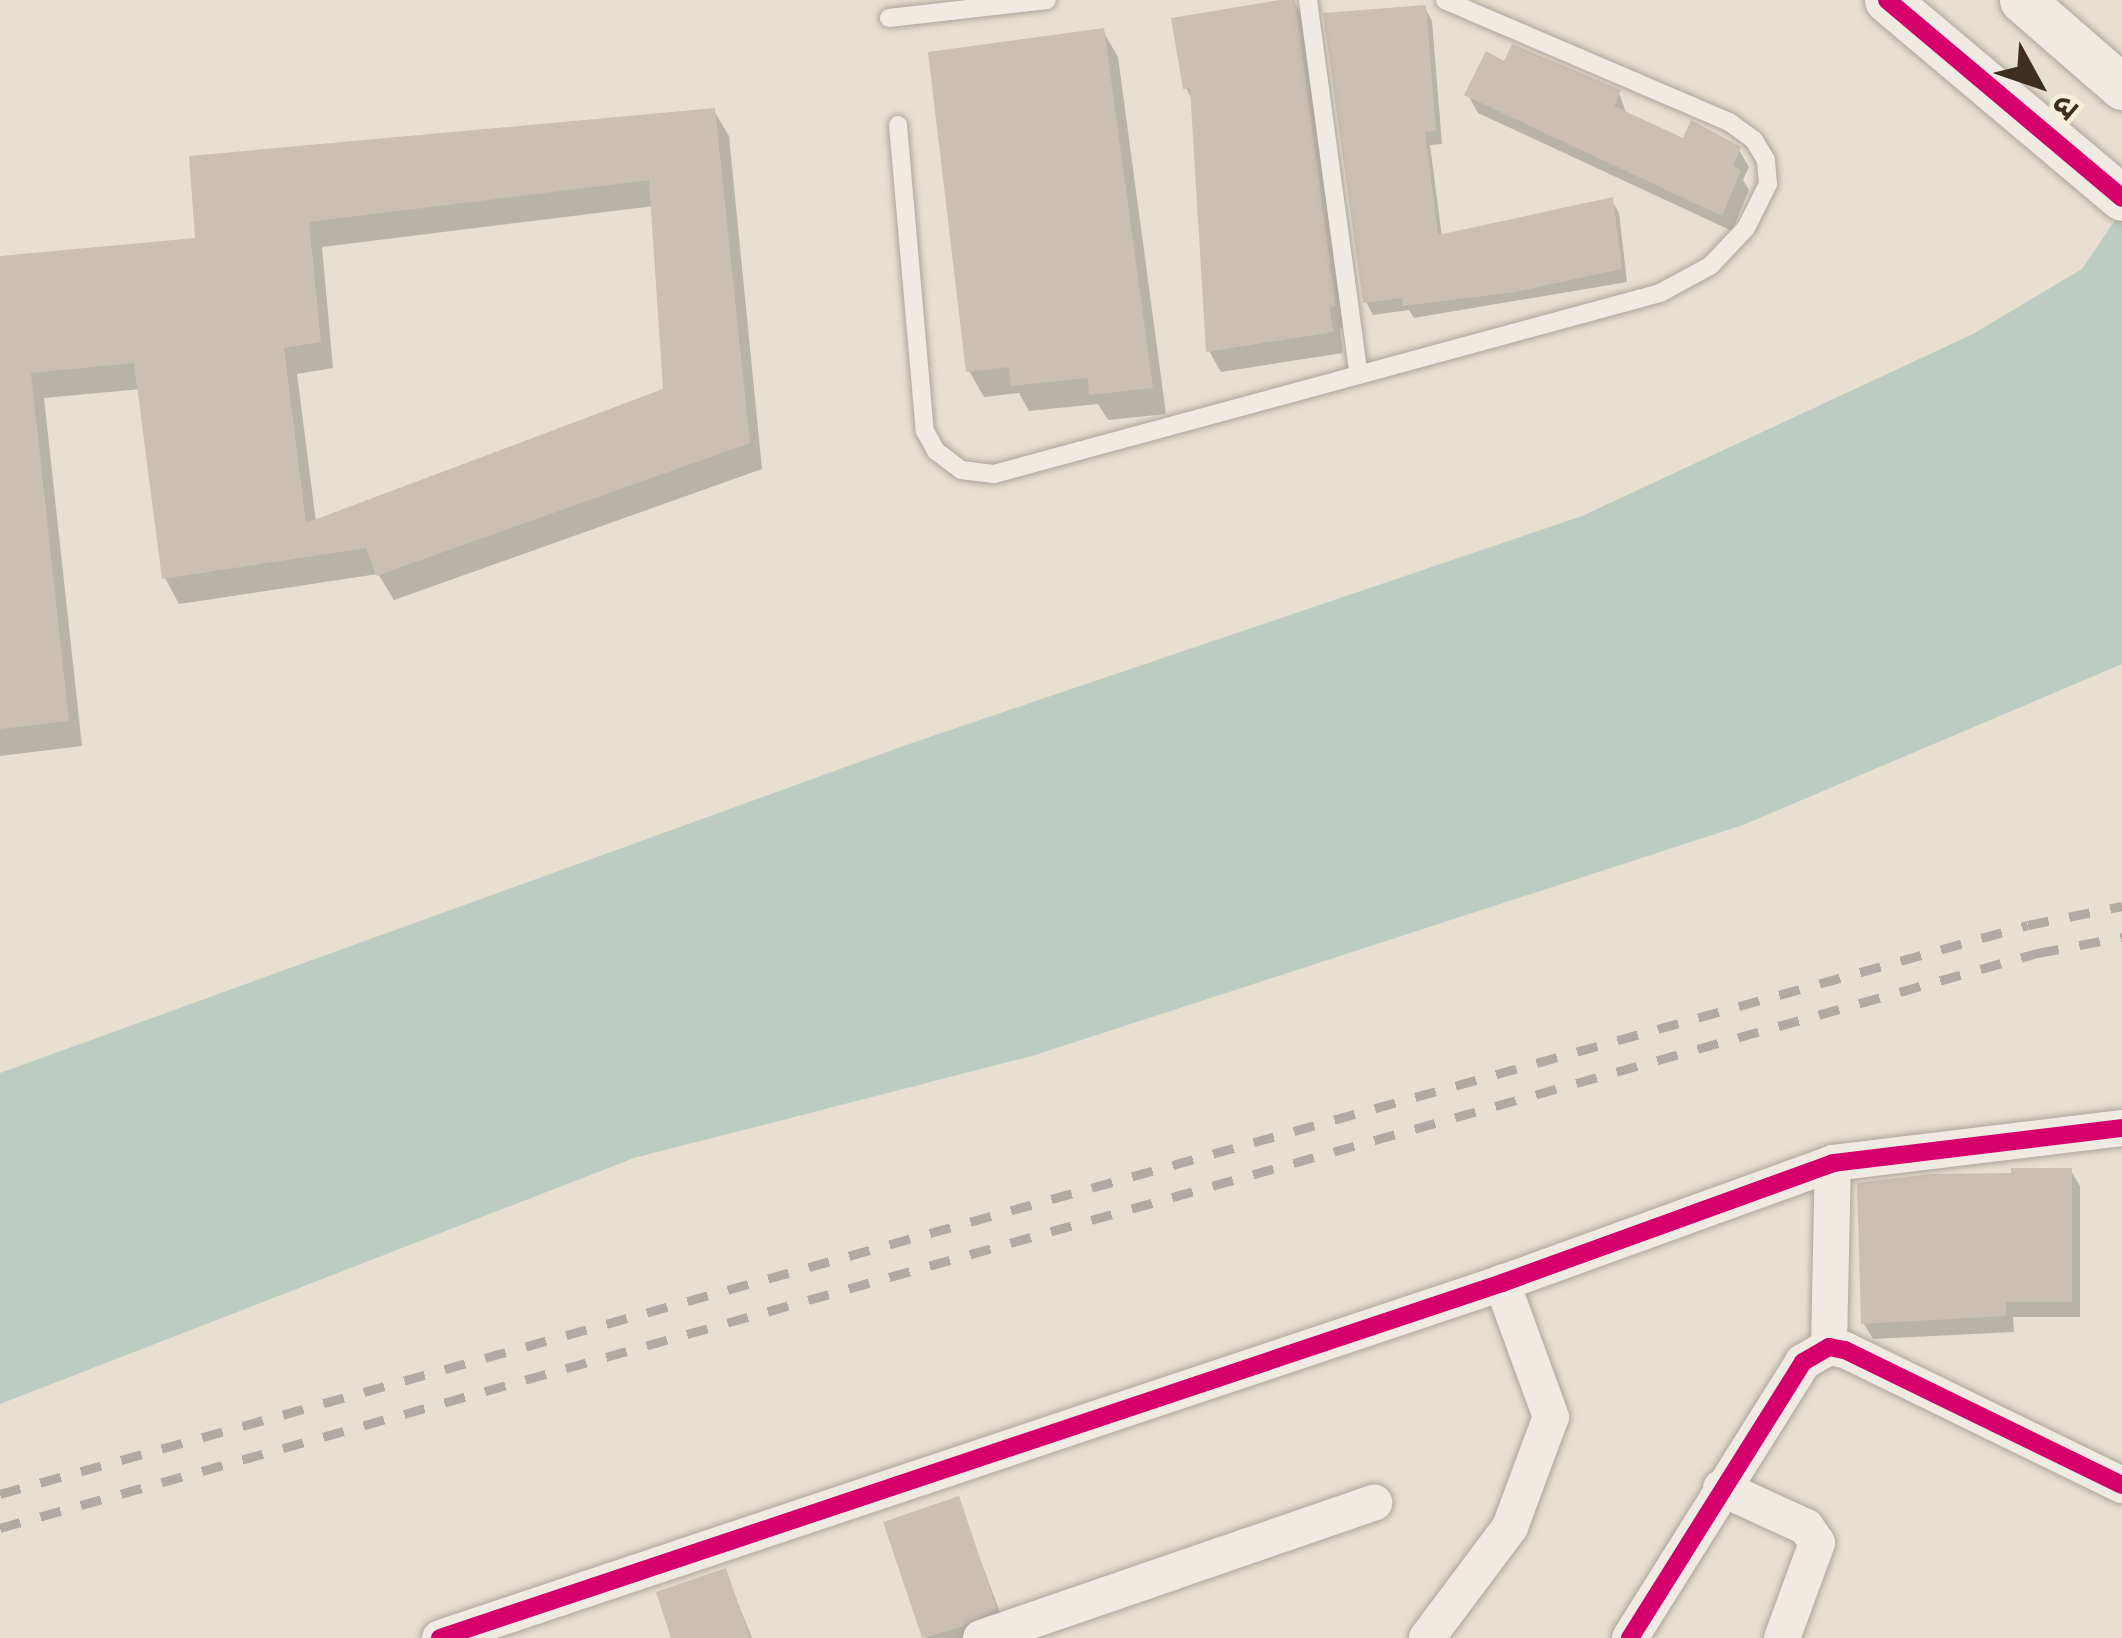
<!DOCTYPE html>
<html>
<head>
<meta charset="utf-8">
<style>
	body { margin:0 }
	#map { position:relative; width:2122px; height:1638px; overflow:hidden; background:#e7e0d1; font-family:Merriweather,"Noto Sans Devanagari",serif }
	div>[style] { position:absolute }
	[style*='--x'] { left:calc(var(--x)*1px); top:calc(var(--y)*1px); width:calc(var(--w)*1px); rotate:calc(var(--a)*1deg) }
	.water>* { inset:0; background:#bcccc2 }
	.shadow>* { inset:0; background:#0003 }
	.building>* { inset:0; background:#cbbfb2 }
	.roads { filter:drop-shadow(0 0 3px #ada599) drop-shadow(0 0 3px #ada599) }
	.service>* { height:18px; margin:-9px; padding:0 9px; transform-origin:9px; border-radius:9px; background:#efebe3 }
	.minor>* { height:36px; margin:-18px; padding:0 18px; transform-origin:18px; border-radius:18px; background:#efebe3 }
	.tertiary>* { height:45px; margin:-22.5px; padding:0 22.5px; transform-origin:22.5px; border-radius:22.5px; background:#efebe3 }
	.rail>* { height:9px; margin-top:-4.5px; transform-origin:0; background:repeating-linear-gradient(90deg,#afaaa2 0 21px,transparent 0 42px) }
	.cycleway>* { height:18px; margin:-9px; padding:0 9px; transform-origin:9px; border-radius:9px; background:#d6006c }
	span { translate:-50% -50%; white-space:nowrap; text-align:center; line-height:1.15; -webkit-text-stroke:9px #f7eed8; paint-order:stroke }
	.north { position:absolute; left:1978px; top:24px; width:120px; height:120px; -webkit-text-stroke:9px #f7eed8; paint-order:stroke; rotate:130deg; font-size:33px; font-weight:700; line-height:48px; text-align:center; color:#3d2e20 }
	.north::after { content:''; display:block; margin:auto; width:42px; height:54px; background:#3d2e20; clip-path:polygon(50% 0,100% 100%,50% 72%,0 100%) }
</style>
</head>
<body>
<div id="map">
	<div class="water">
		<i style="clip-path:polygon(2122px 210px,2122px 664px,1743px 825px,1032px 1056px,634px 1158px,0 1404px,0 1073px,909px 744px,1582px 516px,1973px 334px,2082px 269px)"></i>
	</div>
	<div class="shadow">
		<i style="clip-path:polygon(1293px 1px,1306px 22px,1346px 327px,1340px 328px,1343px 353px,1221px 372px,1209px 351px,1194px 103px,1186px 88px)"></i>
		<i style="clip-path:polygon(1425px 8px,1432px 21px,1442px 144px,1430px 145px,1442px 237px,1612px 201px,1619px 213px,1627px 282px,1414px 318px,1409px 310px,1373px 315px,1366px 302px)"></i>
		<i style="clip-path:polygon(1103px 31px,1118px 57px,1166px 414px,1108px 420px,1098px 404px,1029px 411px,1019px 393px,984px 397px,969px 371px)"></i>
		<i style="clip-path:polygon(1506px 65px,1619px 93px,1627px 115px,1684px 142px,1739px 150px,1749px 167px,1743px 180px,1749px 190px,1732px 231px,1478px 113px,1468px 95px)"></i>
		<i style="clip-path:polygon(evenodd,714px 111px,729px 136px,762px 469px,394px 600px,378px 574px,179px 604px,165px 578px,141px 389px,44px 398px,82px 746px,0 756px,0 259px,198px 240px,714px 111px,654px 206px,667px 391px,316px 522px,297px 374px,333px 368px,322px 247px,654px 206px)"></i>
		<i style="clip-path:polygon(2071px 1171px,2080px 1186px,2080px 1317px,2013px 1317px,2014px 1332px,1873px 1339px,1864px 1324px)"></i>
		<i style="clip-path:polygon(958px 1499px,1006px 1629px,986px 1638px,926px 1638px,887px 1524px)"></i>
		<i style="clip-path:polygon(725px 1571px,752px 1638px,675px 1638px)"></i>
	</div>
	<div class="building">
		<i style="clip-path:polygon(1279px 0,1295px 0,1336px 306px,1330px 307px,1333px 332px,1206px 352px,1190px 88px,1183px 89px,1171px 18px)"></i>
		<i style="clip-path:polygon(1426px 5px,1436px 131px,1425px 132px,1438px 235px,1613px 197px,1622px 269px,1515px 292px,1403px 306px,1402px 298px,1363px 303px,1323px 13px)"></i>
		<i style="clip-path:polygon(1104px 28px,1153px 388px,1089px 395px,1088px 378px,1011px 386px,1009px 367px,966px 372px,928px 52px)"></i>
		<i style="clip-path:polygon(1512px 44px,1621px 90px,1614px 106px,1683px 138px,1691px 120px,1741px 147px,1733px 166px,1741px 170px,1722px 216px,1464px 95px,1486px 51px,1504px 61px)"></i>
		<i style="clip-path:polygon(evenodd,715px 108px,750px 443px,376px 576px,366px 548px,162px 579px,134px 363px,31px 373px,69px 721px,0 729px,0 256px,195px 238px,189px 156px,715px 108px,649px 180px,663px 389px,306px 523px,284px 348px,321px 342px,309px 222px,649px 180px)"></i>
		<i style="clip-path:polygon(2011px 1168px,2072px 1168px,2072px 1302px,2006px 1302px,2006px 1316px,1861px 1324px,1857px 1183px,1931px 1174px,2011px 1173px)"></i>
		<i style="clip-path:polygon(959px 1496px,997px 1609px,962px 1627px,922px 1638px,883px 1522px)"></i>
		<i style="clip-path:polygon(726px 1568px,750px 1638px,671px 1638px,656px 1592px)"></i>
	</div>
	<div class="roads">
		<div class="service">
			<i style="--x:1308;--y:0;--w:378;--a:82.3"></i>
			<i style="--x:889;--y:18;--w:159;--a:-6.5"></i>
			<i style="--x:898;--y:125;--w:307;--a:85"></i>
			<i style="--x:925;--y:431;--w:23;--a:61"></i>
			<i style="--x:936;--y:451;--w:31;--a:37"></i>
			<i style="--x:961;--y:470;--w:33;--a:7"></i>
			<i style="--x:994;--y:474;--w:690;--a:-15.2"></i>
			<i style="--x:1660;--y:293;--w:57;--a:-28.4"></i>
			<i style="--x:1710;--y:266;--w:52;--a:-46.5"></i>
			<i style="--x:1746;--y:228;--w:49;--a:-63.4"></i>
			<i style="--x:1768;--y:184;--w:24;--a:-95"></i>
			<i style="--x:1766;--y:160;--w:23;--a:-121"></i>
			<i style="--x:1754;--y:140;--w:31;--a:-144"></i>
			<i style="--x:1729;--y:122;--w:309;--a:-156.8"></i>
		</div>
		<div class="minor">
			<i style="--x:1829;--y:1347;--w:184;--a:-88.8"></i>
			<i style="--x:1721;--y:1488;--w:94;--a:24.6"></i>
			<i style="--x:1806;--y:1527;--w:19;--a:55"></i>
			<i style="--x:1817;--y:1543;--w:101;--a:110.2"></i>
			<i style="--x:440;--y:1638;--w:1120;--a:-18.48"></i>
			<i style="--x:1502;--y:1283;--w:352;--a:-19.9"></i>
			<i style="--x:1833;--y:1163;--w:291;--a:-6.9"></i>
			<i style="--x:981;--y:1638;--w:416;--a:-19"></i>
			<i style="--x:1427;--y:1638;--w:139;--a:-53.2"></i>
			<i style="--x:1510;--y:1527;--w:117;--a:-69.6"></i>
			<i style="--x:1551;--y:1417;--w:143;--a:-110.1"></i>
			<i style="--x:1630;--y:1638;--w:326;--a:-57.9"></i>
			<i style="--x:1803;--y:1362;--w:30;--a:-30"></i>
			<i style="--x:1829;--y:1347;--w:16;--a:11"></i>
			<i style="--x:1845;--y:1350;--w:308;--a:26"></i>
		</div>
		<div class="tertiary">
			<i style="--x:1887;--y:0;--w:307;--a:40.1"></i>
			<i style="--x:2022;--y:0;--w:133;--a:41"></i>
		</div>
	</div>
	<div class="rail">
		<i style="--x:0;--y:1494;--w:2106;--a:-15.67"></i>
		<i style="--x:2028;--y:925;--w:96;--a:-11.4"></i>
		<i style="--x:0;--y:1528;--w:2118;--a:-15.76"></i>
		<i style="--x:2038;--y:953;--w:86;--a:-10.8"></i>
	</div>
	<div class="cycleway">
		<i style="--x:1887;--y:0;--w:307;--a:40.1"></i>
		<i style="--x:440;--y:1638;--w:1120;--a:-18.48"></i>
		<i style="--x:1502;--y:1283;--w:352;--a:-19.9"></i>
		<i style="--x:1833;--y:1163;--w:291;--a:-6.9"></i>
		<i style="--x:1630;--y:1638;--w:326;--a:-57.9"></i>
		<i style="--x:1803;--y:1362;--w:30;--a:-30"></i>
		<i style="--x:1829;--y:1347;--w:16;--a:11"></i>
		<i style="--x:1845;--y:1350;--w:308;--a:26"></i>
	</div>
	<div class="north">उ</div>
</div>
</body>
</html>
